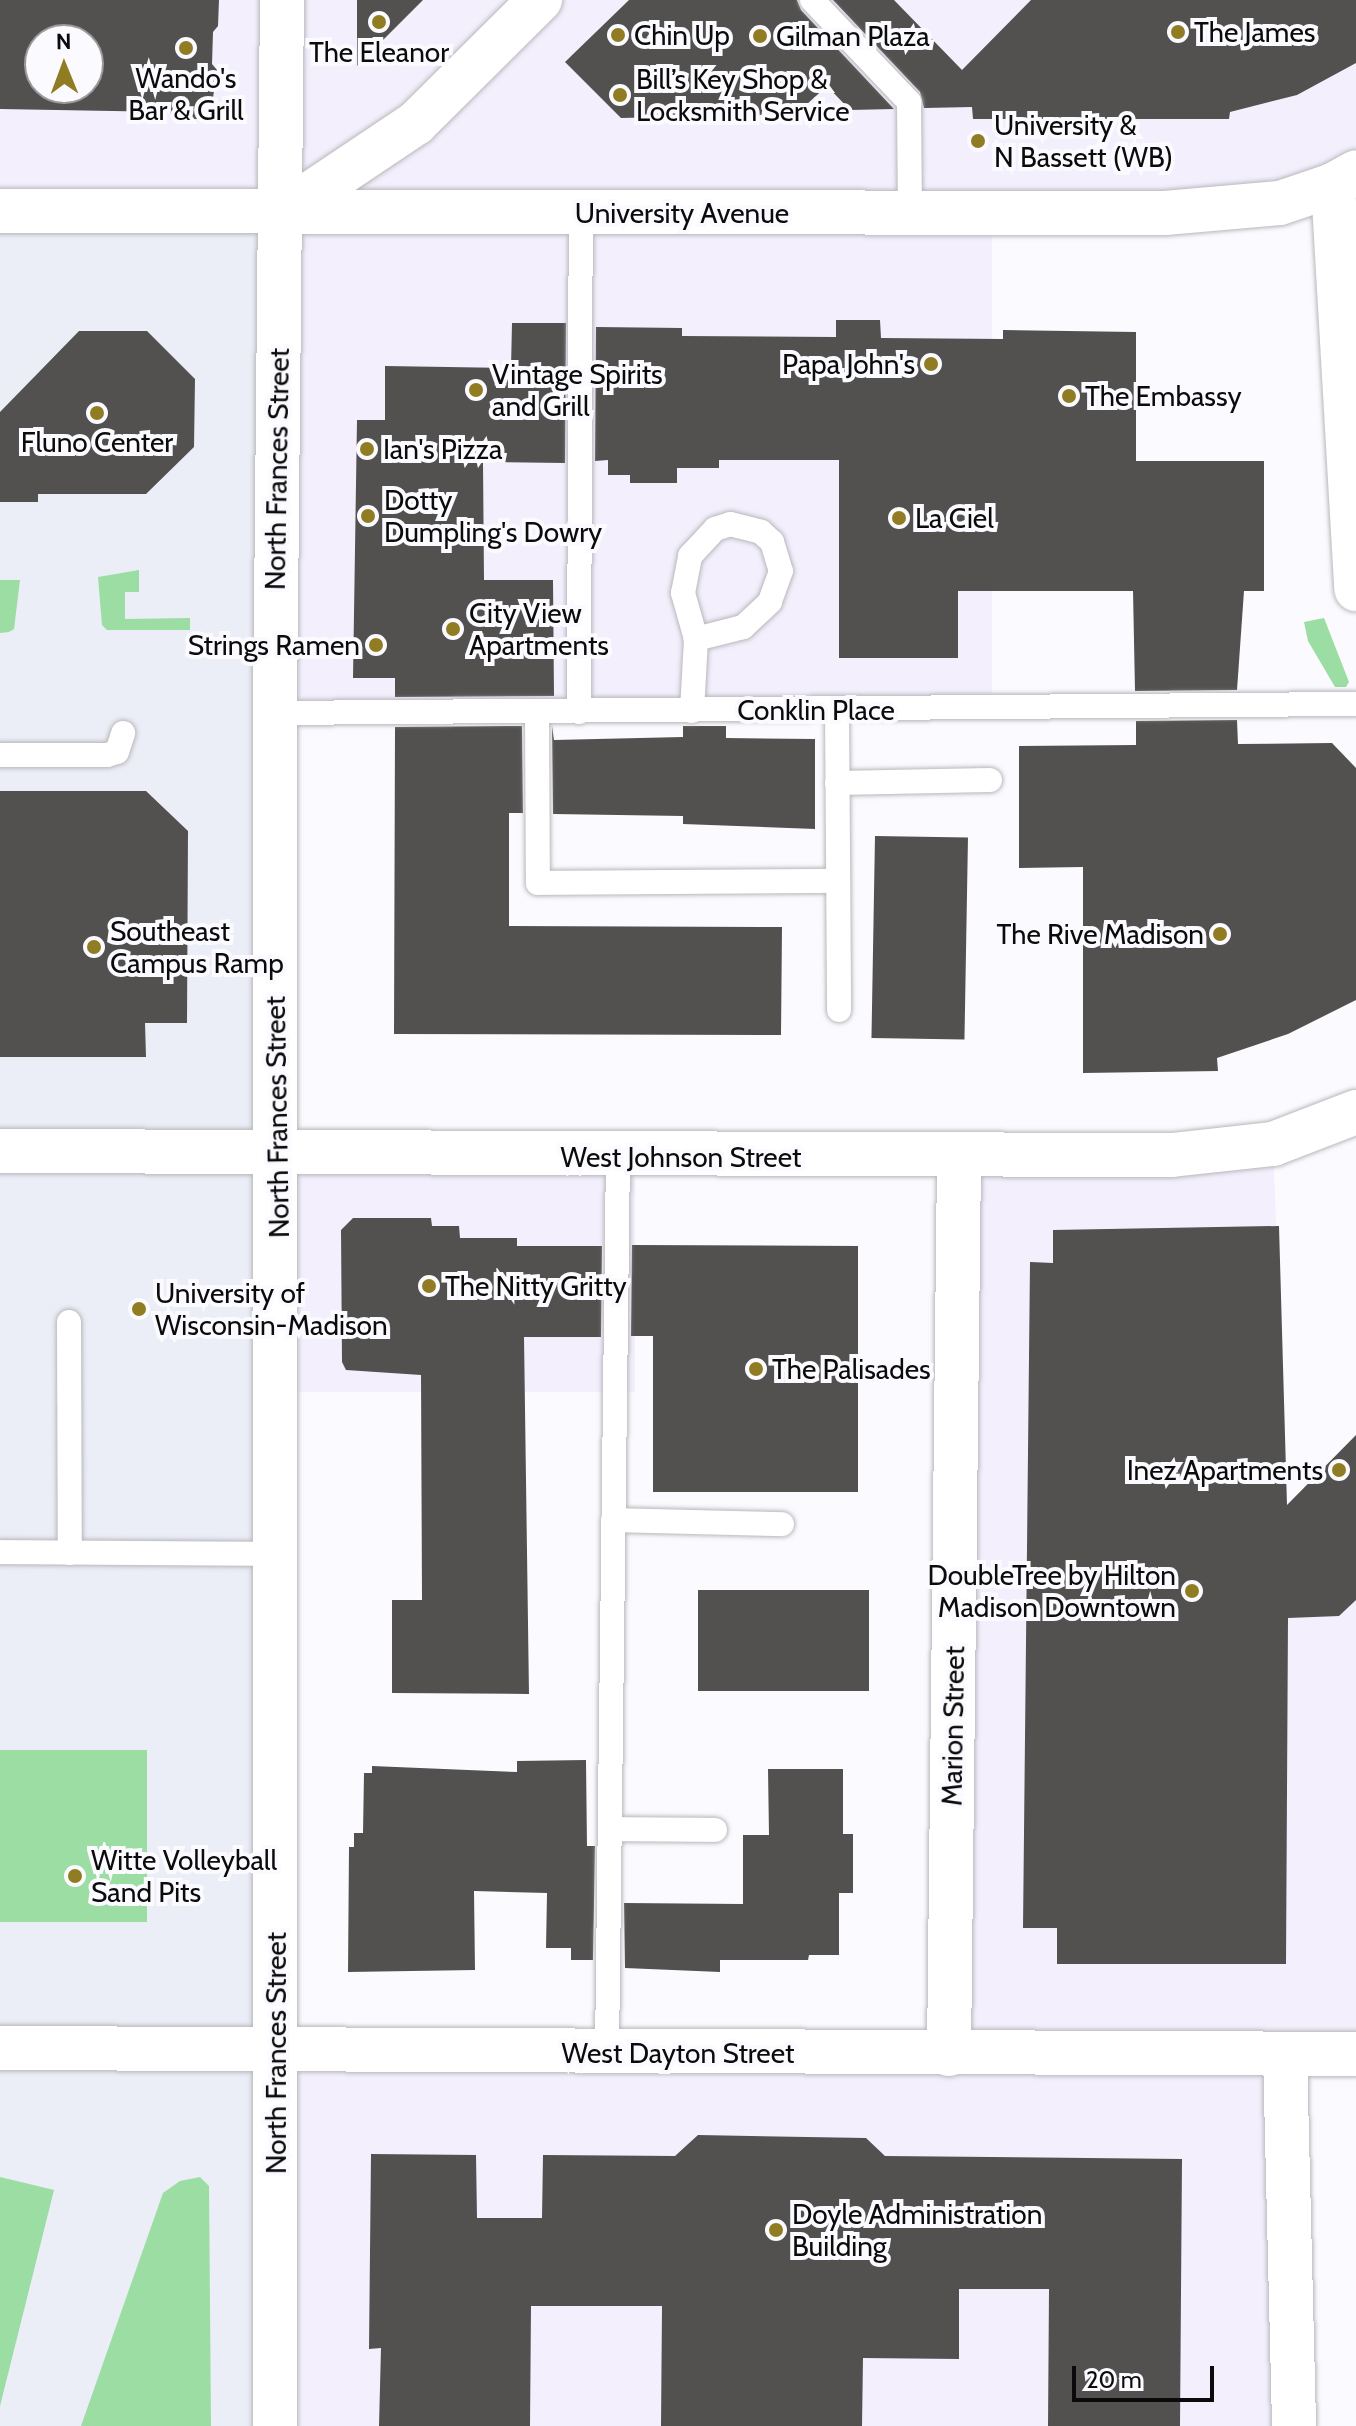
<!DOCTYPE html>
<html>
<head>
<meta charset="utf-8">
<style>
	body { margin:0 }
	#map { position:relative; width:1356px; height:2426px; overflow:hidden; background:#fbfbff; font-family:Cabin,sans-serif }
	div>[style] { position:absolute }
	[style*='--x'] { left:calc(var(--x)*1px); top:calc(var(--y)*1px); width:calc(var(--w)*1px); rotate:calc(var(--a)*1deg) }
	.commercial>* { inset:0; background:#f3effd; transform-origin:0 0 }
	.built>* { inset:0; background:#ebedf7; transform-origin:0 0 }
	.green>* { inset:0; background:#9bdda2; transform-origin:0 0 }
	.building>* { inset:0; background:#535050; transform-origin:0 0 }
	.roads { filter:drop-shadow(0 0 2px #b8b8bb) drop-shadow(0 0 2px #b8b8bb) }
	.service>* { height:24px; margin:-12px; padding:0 12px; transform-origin:12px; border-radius:12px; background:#fff }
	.minor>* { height:44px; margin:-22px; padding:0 22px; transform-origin:22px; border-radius:22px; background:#fff }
	.tertiary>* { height:44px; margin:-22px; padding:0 22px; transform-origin:22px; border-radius:22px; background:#fff }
	.secondary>* { height:44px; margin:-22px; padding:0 22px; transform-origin:22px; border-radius:22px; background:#fff }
	.dots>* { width:22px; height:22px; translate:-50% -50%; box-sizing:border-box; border:4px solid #fbfbff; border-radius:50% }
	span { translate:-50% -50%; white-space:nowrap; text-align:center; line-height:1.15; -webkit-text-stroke:8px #fbfbff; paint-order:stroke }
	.poi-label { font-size:28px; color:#0b0b0c }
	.left { translate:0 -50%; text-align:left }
	.right { translate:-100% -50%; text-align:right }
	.street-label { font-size:28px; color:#0b0b0c }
	.north { position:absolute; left:24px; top:24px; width:80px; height:80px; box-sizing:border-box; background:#fbfbff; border:2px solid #9b9b9e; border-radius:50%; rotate:359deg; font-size:22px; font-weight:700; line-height:32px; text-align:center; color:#0b0b0c }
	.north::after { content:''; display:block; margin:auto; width:28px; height:36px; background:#907d23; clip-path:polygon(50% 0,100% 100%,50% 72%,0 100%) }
	.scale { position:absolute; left:1072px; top:2366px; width:142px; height:36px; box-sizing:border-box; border:4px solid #0b0b0c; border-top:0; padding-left:10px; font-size:24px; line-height:28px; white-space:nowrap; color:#0b0b0c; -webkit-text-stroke:6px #fbfbff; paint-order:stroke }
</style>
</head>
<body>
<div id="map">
	<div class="commercial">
		<i style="clip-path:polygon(evenodd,0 0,1356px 0,1356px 589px,1333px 186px,992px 214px,992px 710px,275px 713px,0 211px,0 0,40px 40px,88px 40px,88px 88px,40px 88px,40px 40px)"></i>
		<i style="clip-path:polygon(1273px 1144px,1287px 1513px,1356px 1582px,1356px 2054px,1286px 2055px,1295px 2426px,275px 2426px,276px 2051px,949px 2054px,959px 1157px)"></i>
		<i style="left:278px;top:1156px;width:357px;height:236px"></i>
	</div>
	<div class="built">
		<i style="left:0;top:211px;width:283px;height:2215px"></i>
	</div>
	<div class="green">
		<i style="clip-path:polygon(139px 570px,139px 592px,125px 592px,125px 619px,190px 618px,190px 630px,107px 630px,102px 625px,98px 577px)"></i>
		<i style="clip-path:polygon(0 580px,20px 580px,14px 629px,9px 632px,0 633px)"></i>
		<i style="clip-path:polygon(1324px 618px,1349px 682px,1346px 687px,1335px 687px,1308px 641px,1304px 622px)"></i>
		<i style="left:0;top:1750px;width:147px;height:172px"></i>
		<i style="clip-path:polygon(0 2177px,54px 2190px,0 2406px)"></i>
		<i style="clip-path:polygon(200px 2177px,209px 2186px,211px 2426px,81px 2426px,163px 2193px,180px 2181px)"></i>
	</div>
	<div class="building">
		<i style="clip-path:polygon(evenodd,0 0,219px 0,218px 26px,213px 32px,212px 64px,217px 70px,212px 105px,197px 119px,178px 120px,169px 112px,0 109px,0 0,40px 40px,88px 40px,88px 88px,40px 88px,40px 40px)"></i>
		<i style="clip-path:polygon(357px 0,423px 0,357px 66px)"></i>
		<i style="clip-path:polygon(629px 0,797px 0,801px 10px,894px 109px,850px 110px,827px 86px,796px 114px,621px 118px,565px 62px)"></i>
		<i style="clip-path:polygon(833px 0,894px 0,962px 70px,1031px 0,1356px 0,1356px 63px,1297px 95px,1230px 112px,1229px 119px,973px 119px,972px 107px,924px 108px,920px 92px)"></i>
		<i style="clip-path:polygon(836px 320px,880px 320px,881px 338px,1003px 339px,1003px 330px,1136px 332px,1136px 461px,1264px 461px,1264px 591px,1244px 591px,1237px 690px,1135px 691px,1133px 591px,958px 591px,958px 658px,839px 658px,839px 460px,719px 460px,719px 468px,677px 468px,677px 483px,630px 483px,630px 475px,608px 475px,608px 460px,595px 461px,596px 327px,682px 328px,682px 336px,836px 337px)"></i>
		<i style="clip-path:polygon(512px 323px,566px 323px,565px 463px,483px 462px,484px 580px,553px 580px,554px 696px,395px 697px,395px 678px,353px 678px,357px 420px,385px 420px,385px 366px,511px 368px)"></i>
		<i style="clip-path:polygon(79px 331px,147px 331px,195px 379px,194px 447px,146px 494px,38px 494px,38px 502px,0 502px,0 412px)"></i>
		<i style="clip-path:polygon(1237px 720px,1238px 744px,1332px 743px,1356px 768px,1356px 1000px,1288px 1034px,1217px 1058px,1218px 1071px,1083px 1073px,1083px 867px,1019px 868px,1019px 746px,1136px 745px,1136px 721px)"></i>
		<i style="clip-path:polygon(522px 726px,523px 813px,509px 813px,509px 926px,782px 927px,781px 1035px,394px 1034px,395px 727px)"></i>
		<i style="clip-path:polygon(552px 726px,554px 740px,683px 737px,683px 726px,726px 726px,726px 738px,815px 739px,815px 829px,683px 824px,683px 816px,553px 814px)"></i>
		<i style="clip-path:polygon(0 791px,146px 791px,188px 831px,187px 1023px,145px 1023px,146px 1057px,0 1057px)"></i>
		<i style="left:875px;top:836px;width:93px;height:202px;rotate:1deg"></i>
		<i style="clip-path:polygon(353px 1218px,431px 1218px,432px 1226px,459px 1226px,460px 1238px,517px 1238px,517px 1246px,602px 1246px,601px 1337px,524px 1337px,529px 1694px,392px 1693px,392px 1600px,422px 1600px,421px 1375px,346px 1370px,342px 1362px,341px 1230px)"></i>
		<i style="clip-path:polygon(1279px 1226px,1287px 1505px,1356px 1435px,1356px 1600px,1339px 1616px,1288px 1618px,1286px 1964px,1057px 1964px,1057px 1928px,1023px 1928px,1030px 1262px,1053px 1263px,1053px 1230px)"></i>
		<i style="clip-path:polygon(632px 1245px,858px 1246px,858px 1492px,653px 1492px,653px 1336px,631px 1336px)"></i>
		<i style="left:698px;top:1590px;width:171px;height:101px"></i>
		<i style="clip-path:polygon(586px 1760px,587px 1846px,595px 1846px,593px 1960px,571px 1960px,571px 1948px,546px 1948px,547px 1893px,474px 1891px,475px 1970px,348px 1972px,349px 1847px,354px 1847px,354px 1833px,363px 1833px,364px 1773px,372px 1773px,372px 1766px,517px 1772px,517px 1761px)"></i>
		<i style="clip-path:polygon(768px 1769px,843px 1769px,843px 1834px,853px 1834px,853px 1893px,839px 1893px,839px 1955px,809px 1955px,808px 1960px,720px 1960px,720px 1972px,625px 1968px,624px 1903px,743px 1904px,743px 1835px,769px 1835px)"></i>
		<i style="clip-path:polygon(698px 2135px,866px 2138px,885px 2156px,1182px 2159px,1180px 2426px,1048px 2426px,1049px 2289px,959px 2289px,959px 2359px,863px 2358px,862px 2426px,661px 2426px,662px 2306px,531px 2306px,530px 2426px,379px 2426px,381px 2348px,369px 2349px,371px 2154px,476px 2155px,477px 2218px,542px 2218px,543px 2155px,675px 2156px)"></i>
	</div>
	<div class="roads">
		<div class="service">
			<i style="--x:812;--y:0;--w:141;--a:46.4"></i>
			<i style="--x:909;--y:102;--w:111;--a:89.5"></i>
			<i style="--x:837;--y:710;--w:300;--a:89.6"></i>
			<i style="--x:692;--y:711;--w:72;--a:-86.8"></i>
			<i style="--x:696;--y:639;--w:48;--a:-105.8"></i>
			<i style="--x:683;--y:593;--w:38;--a:-79"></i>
			<i style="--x:690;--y:556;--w:37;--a:-47"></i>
			<i style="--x:715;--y:529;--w:16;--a:-18"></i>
			<i style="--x:730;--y:524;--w:32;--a:14"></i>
			<i style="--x:761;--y:532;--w:15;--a:42"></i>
			<i style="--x:772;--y:542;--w:30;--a:73"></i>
			<i style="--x:781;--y:571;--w:33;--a:110"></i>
			<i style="--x:770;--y:602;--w:37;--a:137"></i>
			<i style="--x:743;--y:627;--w:49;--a:165.7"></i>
			<i style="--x:537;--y:712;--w:171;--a:89.7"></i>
			<i style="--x:538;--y:883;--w:300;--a:-0.4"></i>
			<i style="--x:579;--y:712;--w:499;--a:-89.8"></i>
			<i style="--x:275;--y:713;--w:1081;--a:-0.48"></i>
			<i style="--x:0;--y:755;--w:107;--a:0"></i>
			<i style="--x:107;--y:755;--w:10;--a:-17"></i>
			<i style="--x:117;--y:752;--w:20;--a:-72"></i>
			<i style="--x:837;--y:783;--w:153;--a:-1.1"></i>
			<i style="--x:69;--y:1322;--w:231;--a:89.8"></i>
			<i style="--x:613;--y:1520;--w:169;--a:1.4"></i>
			<i style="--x:0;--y:1552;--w:277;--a:0.4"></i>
			<i style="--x:610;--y:1829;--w:105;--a:0.5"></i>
			<i style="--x:607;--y:2052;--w:895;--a:-89.3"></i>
		</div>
		<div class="minor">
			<i style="--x:283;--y:212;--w:160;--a:-33.8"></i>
			<i style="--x:416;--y:123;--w:175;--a:-44.8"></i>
			<i style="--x:949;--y:2054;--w:897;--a:-89.36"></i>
			<i style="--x:1285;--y:2055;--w:371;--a:88.6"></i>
			<i style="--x:275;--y:2426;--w:1713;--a:-90"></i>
			<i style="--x:275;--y:713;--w:713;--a:-89.44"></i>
		</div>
		<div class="tertiary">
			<i style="--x:1333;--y:185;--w:405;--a:86.7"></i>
			<i style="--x:0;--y:2048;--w:1356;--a:0.25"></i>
		</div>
		<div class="secondary">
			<i style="--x:0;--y:211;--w:1165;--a:0.1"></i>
			<i style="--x:1165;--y:213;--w:115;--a:-5"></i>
			<i style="--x:1280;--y:203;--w:56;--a:-18.8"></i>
			<i style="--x:1333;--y:185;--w:26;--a:-29"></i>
			<i style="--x:0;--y:1151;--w:1172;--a:0.2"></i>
			<i style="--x:1172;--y:1155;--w:102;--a:-6.2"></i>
			<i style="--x:1273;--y:1144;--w:89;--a:-21.1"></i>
		</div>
	</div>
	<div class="dots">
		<i style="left:379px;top:22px;background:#907d23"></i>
		<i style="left:1178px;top:32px;background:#907d23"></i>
		<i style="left:618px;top:35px;background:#907d23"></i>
		<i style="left:760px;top:36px;background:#907d23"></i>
		<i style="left:186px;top:48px;background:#907d23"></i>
		<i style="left:620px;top:95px;background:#907d23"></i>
		<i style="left:978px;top:141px;background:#907d23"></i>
		<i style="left:931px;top:364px;background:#907d23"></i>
		<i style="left:476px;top:390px;background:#907d23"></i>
		<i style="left:1069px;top:396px;background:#907d23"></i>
		<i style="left:97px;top:413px;background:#907d23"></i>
		<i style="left:367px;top:449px;background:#907d23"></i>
		<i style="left:368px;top:516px;background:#907d23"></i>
		<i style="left:899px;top:518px;background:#907d23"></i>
		<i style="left:453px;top:629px;background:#907d23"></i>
		<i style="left:376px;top:645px;background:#907d23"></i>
		<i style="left:1220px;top:934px;background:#907d23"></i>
		<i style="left:94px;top:947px;background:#907d23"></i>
		<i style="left:429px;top:1286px;background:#907d23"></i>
		<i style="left:139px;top:1309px;background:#907d23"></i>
		<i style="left:756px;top:1369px;background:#907d23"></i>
		<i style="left:1339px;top:1470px;background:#907d23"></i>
		<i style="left:1192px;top:1591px;background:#907d23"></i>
		<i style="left:75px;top:1876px;background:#907d23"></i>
		<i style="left:776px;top:2230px;background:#907d23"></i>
	</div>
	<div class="poi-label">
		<span class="left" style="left:1194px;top:32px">The James</span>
		<span class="left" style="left:634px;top:35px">Chin Up</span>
		<span class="left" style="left:776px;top:36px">Gilman Plaza</span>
		<span style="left:379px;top:52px">The Eleanor</span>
		<span style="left:186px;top:94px">Wando's<br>Bar &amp; Grill</span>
		<span class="left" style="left:636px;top:95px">Bill’s Key Shop &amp;<br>Locksmith Service</span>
		<span class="left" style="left:994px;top:141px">University &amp;<br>N Bassett (WB)</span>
		<span class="right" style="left:915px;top:364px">Papa John's</span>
		<span class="left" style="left:492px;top:390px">Vintage Spirits<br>and Grill</span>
		<span class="left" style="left:1085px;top:396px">The Embassy</span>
		<span style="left:97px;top:442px">Fluno Center</span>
		<span class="left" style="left:383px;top:449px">Ian's Pizza</span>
		<span class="left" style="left:384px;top:516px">Dotty<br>Dumpling's Dowry</span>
		<span class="left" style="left:915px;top:518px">La Ciel</span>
		<span class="left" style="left:469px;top:629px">City View<br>Apartments</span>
		<span class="right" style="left:360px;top:645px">Strings Ramen</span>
		<span class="left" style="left:110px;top:947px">Southeast<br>Campus Ramp</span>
		<span class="right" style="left:1204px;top:934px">The Rive Madison</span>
		<span class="left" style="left:445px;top:1286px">The Nitty Gritty</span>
		<span class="left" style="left:155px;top:1309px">University of<br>Wisconsin-Madison</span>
		<span class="left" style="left:772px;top:1369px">The Palisades</span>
		<span class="right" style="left:1323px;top:1470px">Inez Apartments</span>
		<span class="right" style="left:1176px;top:1591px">DoubleTree by Hilton<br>Madison Downtown</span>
		<span class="left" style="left:91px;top:1876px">Witte Volleyball<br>Sand Pits</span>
		<span class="left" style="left:792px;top:2230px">Doyle Administration<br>Building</span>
	</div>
	<div class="street-label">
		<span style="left:682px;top:213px">University Avenue</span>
		<span style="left:277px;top:469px;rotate:-89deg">North Frances Street</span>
		<span style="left:816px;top:710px">Conklin Place</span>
		<span style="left:277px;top:1117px;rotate:-91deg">North Frances Street</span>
		<span style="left:681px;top:1157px">West Johnson Street</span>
		<span style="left:953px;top:1726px;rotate:-89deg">Marion Street</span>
		<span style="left:276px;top:2053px;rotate:-90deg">North Frances Street</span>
		<span style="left:678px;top:2053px">West Dayton Street</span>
	</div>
	<div class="north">N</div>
	<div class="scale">20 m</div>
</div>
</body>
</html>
